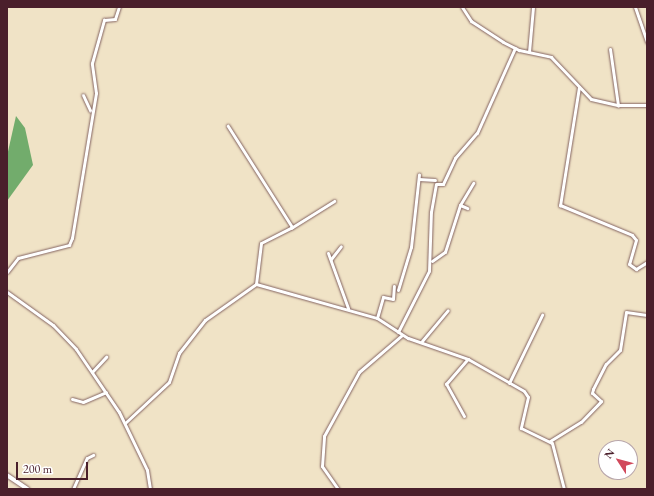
<!DOCTYPE html>
<html>
<head>
<meta charset="utf-8">
<style>
	body { margin:0 }
	#map { position:relative; width:654px; height:496px; overflow:hidden; background:#f0e3c6; font-family:"EB Garamond",serif }
	div>[style] { position:absolute }
	[style*='--x'] { left:calc(var(--x)*1px); top:calc(var(--y)*1px); width:calc(var(--w)*1px); rotate:calc(var(--a)*1deg) }
	.forest>* { inset:0; background:#72ac6c }
	.roads { filter:drop-shadow(0 0 1px #846461) drop-shadow(0 0 1px #846461) }
	.minor>* { height:3px; margin:-1.5px; padding:0 1.5px; transform-origin:1.5px; border-radius:1.5px; background:#fff }
	.major>* { height:3.5px; margin:-1.75px; padding:0 1.75px; transform-origin:1.75px; border-radius:1.75px; background:#fff }
	span { translate:-50% -50%; white-space:nowrap; text-align:center; line-height:1.15; -webkit-text-stroke:3.5px #fff; paint-order:stroke }
	.frame { position:absolute; inset:0; border:8px solid #4a1f2b; pointer-events:none }
	.north { position:absolute; left:598px; top:440px; width:40px; height:40px; box-sizing:border-box; background:#fff; border:1px solid #b7a5aa; border-radius:50%; rotate:306deg; font-size:11px; font-weight:700; line-height:16px; text-align:center; color:#4a1f2b }
	.north::after { content:''; display:block; margin:auto; width:14px; height:18px; background:#d1495b; clip-path:polygon(50% 0,100% 100%,50% 72%,0 100%) }
	.scale { position:absolute; left:16px; top:462px; width:72px; height:18px; box-sizing:border-box; border:2px solid #4a1f2b; border-top:0; padding-left:5px; font-size:12px; line-height:14px; white-space:nowrap; color:#4a1f2b; -webkit-text-stroke:3px #fff; paint-order:stroke }
</style>
</head>
<body>
<div id="map">
	<div class="forest">
		<i style="clip-path:polygon(16px 116px,25px 128px,33px 165px,7px 201px,7px 156px)"></i>
	</div>
	<div class="roads">
		<div class="minor">
			<i style="--x:462;--y:7;--w:17;--a:57"></i>
			<i style="--x:471;--y:21;--w:38;--a:33"></i>
			<i style="--x:503;--y:42;--w:18;--a:27"></i>
			<i style="--x:519;--y:50;--w:33;--a:12"></i>
			<i style="--x:551;--y:57;--w:58;--a:46.4"></i>
			<i style="--x:591;--y:99;--w:28;--a:13"></i>
			<i style="--x:618;--y:105;--w:29;--a:0"></i>
			<i style="--x:635;--y:7;--w:37;--a:71"></i>
			<i style="--x:610;--y:49;--w:57;--a:81.9"></i>
			<i style="--x:529;--y:52;--w:45;--a:-84.9"></i>
			<i style="--x:579;--y:87;--w:120;--a:99.1"></i>
			<i style="--x:560;--y:205;--w:78;--a:22.6"></i>
			<i style="--x:632;--y:235;--w:6;--a:51"></i>
			<i style="--x:636;--y:240;--w:25;--a:106"></i>
			<i style="--x:629;--y:264;--w:9;--a:36"></i>
			<i style="--x:636;--y:269;--w:13;--a:-32"></i>
			<i style="--x:83;--y:95;--w:17;--a:65"></i>
			<i style="--x:419;--y:179;--w:16;--a:4"></i>
			<i style="--x:460;--y:205;--w:8;--a:23"></i>
			<i style="--x:291;--y:228;--w:51;--a:-32.1"></i>
			<i style="--x:328;--y:253;--w:59;--a:70"></i>
			<i style="--x:331;--y:259;--w:16;--a:-52"></i>
			<i style="--x:432;--y:261;--w:16;--a:-35"></i>
			<i style="--x:445;--y:252;--w:49;--a:-72.3"></i>
			<i style="--x:460;--y:205;--w:26;--a:-59"></i>
			<i style="--x:7;--y:272;--w:18;--a:-52"></i>
			<i style="--x:18;--y:258;--w:53;--a:-14.3"></i>
			<i style="--x:69;--y:245;--w:8;--a:-67"></i>
			<i style="--x:72;--y:238;--w:147;--a:-80.6"></i>
			<i style="--x:96;--y:93;--w:30;--a:-98"></i>
			<i style="--x:92;--y:63;--w:45;--a:-74.4"></i>
			<i style="--x:104;--y:20;--w:11;--a:-5"></i>
			<i style="--x:115;--y:19;--w:13;--a:-72"></i>
			<i style="--x:256;--y:284;--w:126;--a:15.7"></i>
			<i style="--x:377;--y:318;--w:37;--a:33"></i>
			<i style="--x:408;--y:338;--w:64;--a:19.3"></i>
			<i style="--x:468;--y:359;--w:64;--a:29.7"></i>
			<i style="--x:524;--y:391;--w:7;--a:56"></i>
			<i style="--x:528;--y:397;--w:32;--a:103"></i>
			<i style="--x:521;--y:428;--w:34;--a:26"></i>
			<i style="--x:552;--y:443;--w:48;--a:75.4"></i>
			<i style="--x:398;--y:290;--w:45;--a:-73.2"></i>
			<i style="--x:411;--y:247;--w:73;--a:-83.7"></i>
			<i style="--x:7;--y:292;--w:57;--a:35.7"></i>
			<i style="--x:53;--y:325;--w:33;--a:46"></i>
			<i style="--x:76;--y:349;--w:76;--a:55.7"></i>
			<i style="--x:119;--y:412;--w:64;--a:64.2"></i>
			<i style="--x:147;--y:470;--w:19;--a:81"></i>
			<i style="--x:377;--y:318;--w:22;--a:-74"></i>
			<i style="--x:383;--y:297;--w:10;--a:11"></i>
			<i style="--x:393;--y:299;--w:13;--a:-86"></i>
			<i style="--x:398;--y:332;--w:68;--a:-63.1"></i>
			<i style="--x:429;--y:271;--w:59;--a:-88.1"></i>
			<i style="--x:431;--y:212;--w:28;--a:-80"></i>
			<i style="--x:436;--y:184;--w:7;--a:0"></i>
			<i style="--x:443;--y:184;--w:29;--a:-65"></i>
			<i style="--x:455;--y:158;--w:33;--a:-49"></i>
			<i style="--x:477;--y:133;--w:93;--a:-65.9"></i>
			<i style="--x:422;--y:341;--w:40;--a:-50"></i>
			<i style="--x:92;--y:372;--w:21;--a:-47"></i>
			<i style="--x:509;--y:383;--w:76;--a:-64.1"></i>
			<i style="--x:72;--y:399;--w:11;--a:15"></i>
			<i style="--x:83;--y:402;--w:25;--a:-23"></i>
			<i style="--x:464;--y:416;--w:37;--a:-119"></i>
			<i style="--x:446;--y:384;--w:33;--a:-49"></i>
			<i style="--x:125;--y:423;--w:60;--a:-43"></i>
			<i style="--x:169;--y:382;--w:31;--a:-71"></i>
			<i style="--x:179;--y:353;--w:42;--a:-51.8"></i>
			<i style="--x:205;--y:320;--w:62;--a:-35.2"></i>
			<i style="--x:256;--y:284;--w:41;--a:-83"></i>
			<i style="--x:261;--y:243;--w:35;--a:-27"></i>
			<i style="--x:292;--y:227;--w:120;--a:-122.4"></i>
			<i style="--x:550;--y:441;--w:36;--a:-32"></i>
			<i style="--x:581;--y:422;--w:29;--a:-46"></i>
			<i style="--x:601;--y:401;--w:12;--a:-138"></i>
			<i style="--x:592;--y:393;--w:4;--a:-76"></i>
			<i style="--x:593;--y:389;--w:28;--a:-63"></i>
			<i style="--x:606;--y:364;--w:20;--a:-45"></i>
			<i style="--x:620;--y:350;--w:38;--a:-81"></i>
			<i style="--x:626;--y:312;--w:21;--a:8"></i>
			<i style="--x:73;--y:489;--w:34;--a:-66"></i>
			<i style="--x:87;--y:458;--w:7;--a:-27"></i>
			<i style="--x:338;--y:489;--w:28;--a:-125"></i>
			<i style="--x:322;--y:466;--w:30;--a:-86"></i>
			<i style="--x:324;--y:436;--w:73;--a:-61.3"></i>
			<i style="--x:359;--y:372;--w:57;--a:-40.7"></i>
		</div>
		<div class="major">
			<i style="--x:7;--y:475;--w:25;--a:34"></i>
		</div>
	</div>
	<div class="frame"></div>
	<div class="north">N</div>
	<div class="scale">200 m</div>
</div>
</body>
</html>
